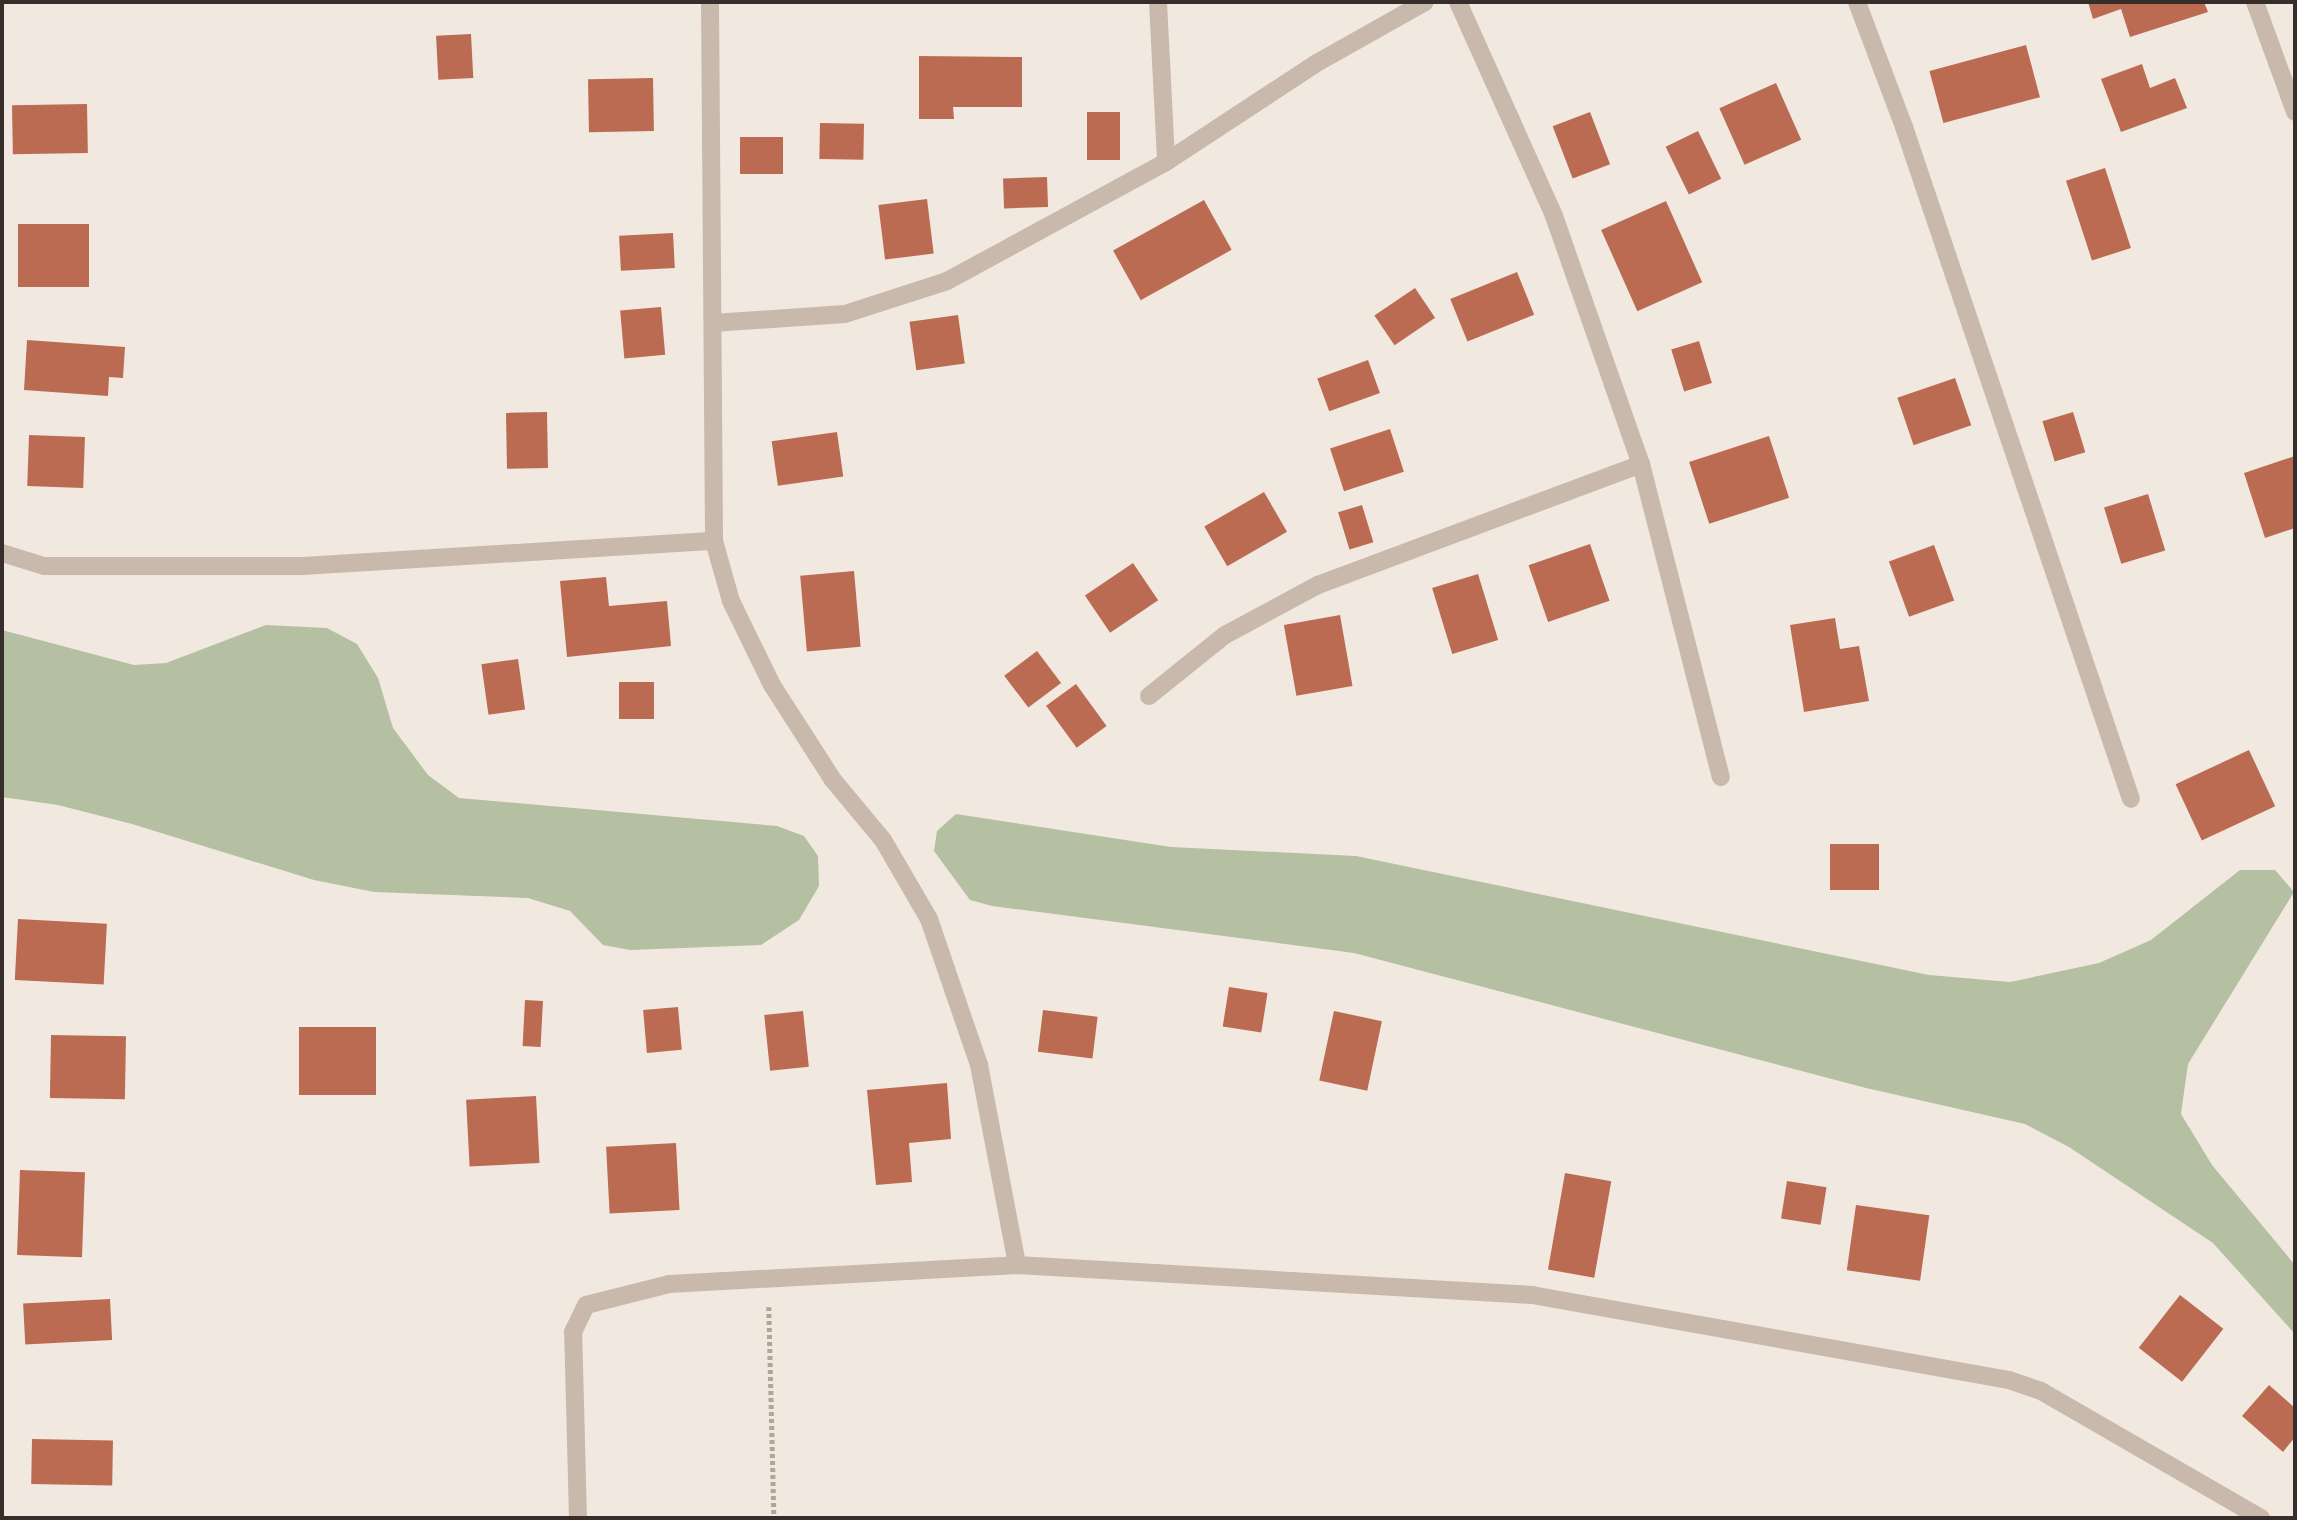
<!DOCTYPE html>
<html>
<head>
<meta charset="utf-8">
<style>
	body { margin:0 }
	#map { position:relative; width:2297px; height:1520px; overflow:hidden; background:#f1e9e0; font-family:Inter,sans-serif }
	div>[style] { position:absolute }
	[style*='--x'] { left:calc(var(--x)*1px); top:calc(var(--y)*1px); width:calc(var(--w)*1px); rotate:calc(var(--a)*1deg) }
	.green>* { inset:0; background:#b5bfa1 }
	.building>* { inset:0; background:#bc6b53; transform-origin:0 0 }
	.path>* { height:4.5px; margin-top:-2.25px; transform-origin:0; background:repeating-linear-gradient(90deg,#b4a397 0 3.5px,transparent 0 7px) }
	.lane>* { height:18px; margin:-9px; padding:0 9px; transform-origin:9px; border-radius:9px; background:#c9b9ac }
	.street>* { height:18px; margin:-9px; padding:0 9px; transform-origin:9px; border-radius:9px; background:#c9b9ac }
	span { translate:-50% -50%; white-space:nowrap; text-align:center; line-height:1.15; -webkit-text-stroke:7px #f9f3ec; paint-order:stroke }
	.frame { position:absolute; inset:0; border:4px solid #372e2b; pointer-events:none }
</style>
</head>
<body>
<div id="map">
	<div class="green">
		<i style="clip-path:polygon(266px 625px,327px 628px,357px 644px,378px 678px,393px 728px,428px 775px,459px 798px,777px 826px,804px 836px,818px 856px,819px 886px,799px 920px,761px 945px,630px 950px,603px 945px,570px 911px,528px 898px,374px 892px,314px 880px,132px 824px,58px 805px,2px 797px,2px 630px,134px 665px,166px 663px)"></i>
		<i style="clip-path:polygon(956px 814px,1171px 847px,1356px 856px,1929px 975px,2010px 982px,2099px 963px,2151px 940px,2240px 870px,2275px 870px,2294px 892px,2188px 1064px,2181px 1114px,2212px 1165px,2295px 1265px,2295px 1334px,2213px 1243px,2069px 1147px,2025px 1124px,1866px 1088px,1354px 953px,992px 906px,970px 900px,934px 851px,937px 831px)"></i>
	</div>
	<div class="building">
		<i style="clip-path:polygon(2088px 2px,2204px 2px,2208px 12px,2130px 37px,2121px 9px,2093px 19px)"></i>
		<i style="left:471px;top:34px;width:44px;height:35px;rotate:87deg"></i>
		<i style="left:2026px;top:45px;width:54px;height:100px;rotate:75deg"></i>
		<i style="clip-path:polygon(919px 56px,1022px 57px,1022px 107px,953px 107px,954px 119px,919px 119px)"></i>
		<i style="clip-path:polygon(2142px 64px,2150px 88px,2175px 78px,2187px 108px,2121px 132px,2101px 79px)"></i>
		<i style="left:653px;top:78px;width:53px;height:65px;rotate:89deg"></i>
		<i style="left:1776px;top:83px;width:62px;height:62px;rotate:66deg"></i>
		<i style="left:87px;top:104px;width:49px;height:75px;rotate:89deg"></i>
		<i style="left:1087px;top:112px;width:33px;height:48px"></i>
		<i style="left:1590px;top:112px;width:56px;height:40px;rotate:69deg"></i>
		<i style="left:820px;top:123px;width:44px;height:36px;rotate:1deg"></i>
		<i style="left:1698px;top:131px;width:53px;height:36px;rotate:64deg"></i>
		<i style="left:740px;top:137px;width:43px;height:37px"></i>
		<i style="left:2105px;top:168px;width:84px;height:41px;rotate:72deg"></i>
		<i style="left:1047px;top:177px;width:30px;height:44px;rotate:88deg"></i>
		<i style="left:927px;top:199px;width:55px;height:49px;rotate:83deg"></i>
		<i style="left:1204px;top:200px;width:57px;height:104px;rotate:61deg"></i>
		<i style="left:1666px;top:201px;width:89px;height:71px;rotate:66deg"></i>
		<i style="left:18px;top:224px;width:71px;height:63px"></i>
		<i style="left:673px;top:233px;width:35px;height:54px;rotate:87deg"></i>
		<i style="left:1517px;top:272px;width:46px;height:72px;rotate:68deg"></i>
		<i style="left:1415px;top:288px;width:36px;height:49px;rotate:56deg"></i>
		<i style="left:661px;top:307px;width:48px;height:41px;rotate:85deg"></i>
		<i style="left:958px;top:315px;width:49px;height:49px;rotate:82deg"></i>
		<i style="clip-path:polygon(27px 340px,125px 347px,123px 378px,109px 377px,108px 396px,24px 390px)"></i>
		<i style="left:1699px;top:341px;width:44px;height:29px;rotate:73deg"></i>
		<i style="left:1368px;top:360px;width:35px;height:54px;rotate:70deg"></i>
		<i style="left:1955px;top:378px;width:50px;height:61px;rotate:71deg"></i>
		<i style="left:547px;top:412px;width:56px;height:41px;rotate:89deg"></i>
		<i style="left:2073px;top:412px;width:42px;height:32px;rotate:73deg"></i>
		<i style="left:1390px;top:429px;width:45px;height:63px;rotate:72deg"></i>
		<i style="left:837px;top:432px;width:45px;height:66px;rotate:82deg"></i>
		<i style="left:29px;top:435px;width:56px;height:51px;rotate:2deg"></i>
		<i style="left:1769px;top:436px;width:65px;height:84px;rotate:72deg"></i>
		<i style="clip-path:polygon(2295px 456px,2295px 528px,2265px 538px,2244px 473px)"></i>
		<i style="left:1264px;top:492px;width:46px;height:69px;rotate:60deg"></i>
		<i style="left:2148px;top:494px;width:59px;height:46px;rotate:73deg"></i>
		<i style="left:1362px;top:505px;width:39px;height:25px;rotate:73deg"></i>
		<i style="left:1590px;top:544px;width:60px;height:65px;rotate:71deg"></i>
		<i style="left:1934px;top:545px;width:59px;height:48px;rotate:70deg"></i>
		<i style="left:1133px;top:563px;width:45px;height:58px;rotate:56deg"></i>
		<i style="left:854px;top:571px;width:76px;height:54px;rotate:85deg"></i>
		<i style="left:1478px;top:574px;width:69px;height:48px;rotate:73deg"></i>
		<i style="clip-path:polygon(606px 577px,609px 606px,667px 601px,671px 646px,567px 657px,560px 581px)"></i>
		<i style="left:1340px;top:615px;width:72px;height:57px;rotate:80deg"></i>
		<i style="clip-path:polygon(1835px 618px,1840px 649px,1859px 646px,1869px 701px,1804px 712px,1790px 625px)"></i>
		<i style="left:1037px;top:651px;width:40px;height:41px;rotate:53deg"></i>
		<i style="left:518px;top:659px;width:51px;height:37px;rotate:82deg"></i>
		<i style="left:619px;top:682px;width:35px;height:37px"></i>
		<i style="left:1076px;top:684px;width:52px;height:37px;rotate:54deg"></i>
		<i style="left:2249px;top:750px;width:62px;height:81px;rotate:65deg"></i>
		<i style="left:1830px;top:844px;width:49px;height:46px"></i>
		<i style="left:18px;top:919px;width:89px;height:61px;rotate:3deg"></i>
		<i style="left:1229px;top:987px;width:39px;height:40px;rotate:9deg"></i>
		<i style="left:525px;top:1000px;width:18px;height:46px;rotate:3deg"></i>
		<i style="left:678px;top:1007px;width:43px;height:35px;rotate:85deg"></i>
		<i style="left:1043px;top:1010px;width:55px;height:42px;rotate:7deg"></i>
		<i style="left:803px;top:1011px;width:56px;height:39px;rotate:84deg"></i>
		<i style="left:1334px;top:1011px;width:49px;height:71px;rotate:12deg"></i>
		<i style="left:299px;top:1027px;width:77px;height:68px"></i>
		<i style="left:51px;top:1035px;width:75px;height:63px;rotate:1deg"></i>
		<i style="clip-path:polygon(947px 1083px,951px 1139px,909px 1143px,912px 1182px,876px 1185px,867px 1090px)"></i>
		<i style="left:536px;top:1096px;width:67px;height:70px;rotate:87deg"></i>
		<i style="left:676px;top:1143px;width:67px;height:70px;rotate:87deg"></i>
		<i style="left:20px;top:1170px;width:65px;height:85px;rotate:2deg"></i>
		<i style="left:1565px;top:1173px;width:47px;height:98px;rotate:10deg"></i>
		<i style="left:1787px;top:1181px;width:40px;height:38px;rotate:9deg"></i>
		<i style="left:1856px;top:1205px;width:74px;height:66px;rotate:8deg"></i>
		<i style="left:2180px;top:1295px;width:55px;height:67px;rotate:38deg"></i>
		<i style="left:110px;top:1299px;width:41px;height:87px;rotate:87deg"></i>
		<i style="clip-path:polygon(2269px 1385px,2295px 1408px,2295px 1437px,2283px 1452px,2242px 1416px)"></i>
		<i style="left:32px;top:1439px;width:81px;height:45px;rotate:1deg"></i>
	</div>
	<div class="path">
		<i style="--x:769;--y:1307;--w:211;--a:88.6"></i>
	</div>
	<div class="lane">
		<i style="--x:1158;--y:2;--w:160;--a:87.1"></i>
		<i style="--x:1458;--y:2;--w:235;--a:65.8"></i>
		<i style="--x:1554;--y:216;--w:263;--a:70.7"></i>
		<i style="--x:1641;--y:464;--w:323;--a:75.7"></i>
		<i style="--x:1857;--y:2;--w:134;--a:69.4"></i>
		<i style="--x:1904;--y:127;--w:709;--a:71.34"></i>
		<i style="--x:2255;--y:2;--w:117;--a:70"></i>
		<i style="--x:2;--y:553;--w:44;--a:17.2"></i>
		<i style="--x:44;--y:566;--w:259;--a:0"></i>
		<i style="--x:303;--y:566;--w:412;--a:-3.5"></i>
		<i style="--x:1149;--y:696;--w:97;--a:-38.8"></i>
		<i style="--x:1225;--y:635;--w:106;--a:-28.3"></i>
		<i style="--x:1318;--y:585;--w:345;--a:-20.5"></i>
		<i style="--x:578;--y:1518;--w:186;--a:-91.5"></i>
		<i style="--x:573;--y:1332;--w:30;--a:-64"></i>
		<i style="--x:586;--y:1305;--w:86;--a:-14.2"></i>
		<i style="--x:669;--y:1284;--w:349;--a:-3.1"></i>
		<i style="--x:1017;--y:1265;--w:516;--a:3.33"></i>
		<i style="--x:1532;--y:1295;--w:485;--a:10.1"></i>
		<i style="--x:2009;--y:1380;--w:34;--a:19"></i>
		<i style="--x:2041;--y:1391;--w:254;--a:30"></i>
	</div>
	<div class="street">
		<i style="--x:710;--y:2;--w:539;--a:89.57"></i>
		<i style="--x:714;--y:541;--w:62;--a:74.2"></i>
		<i style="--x:731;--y:601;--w:93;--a:64"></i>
		<i style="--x:772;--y:685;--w:113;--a:57.3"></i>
		<i style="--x:833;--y:780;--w:78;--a:50.2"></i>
		<i style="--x:883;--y:840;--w:91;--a:59.8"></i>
		<i style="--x:929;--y:919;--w:154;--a:71.1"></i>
		<i style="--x:979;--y:1065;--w:204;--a:79.2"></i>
		<i style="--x:713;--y:323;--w:132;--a:-3.9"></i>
		<i style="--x:845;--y:314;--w:107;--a:-17.9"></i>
		<i style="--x:947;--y:281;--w:249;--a:-28.5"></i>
		<i style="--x:1166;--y:162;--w:178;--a:-33.3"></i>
		<i style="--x:1315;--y:64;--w:126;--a:-29.4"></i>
	</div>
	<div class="frame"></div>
</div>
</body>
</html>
